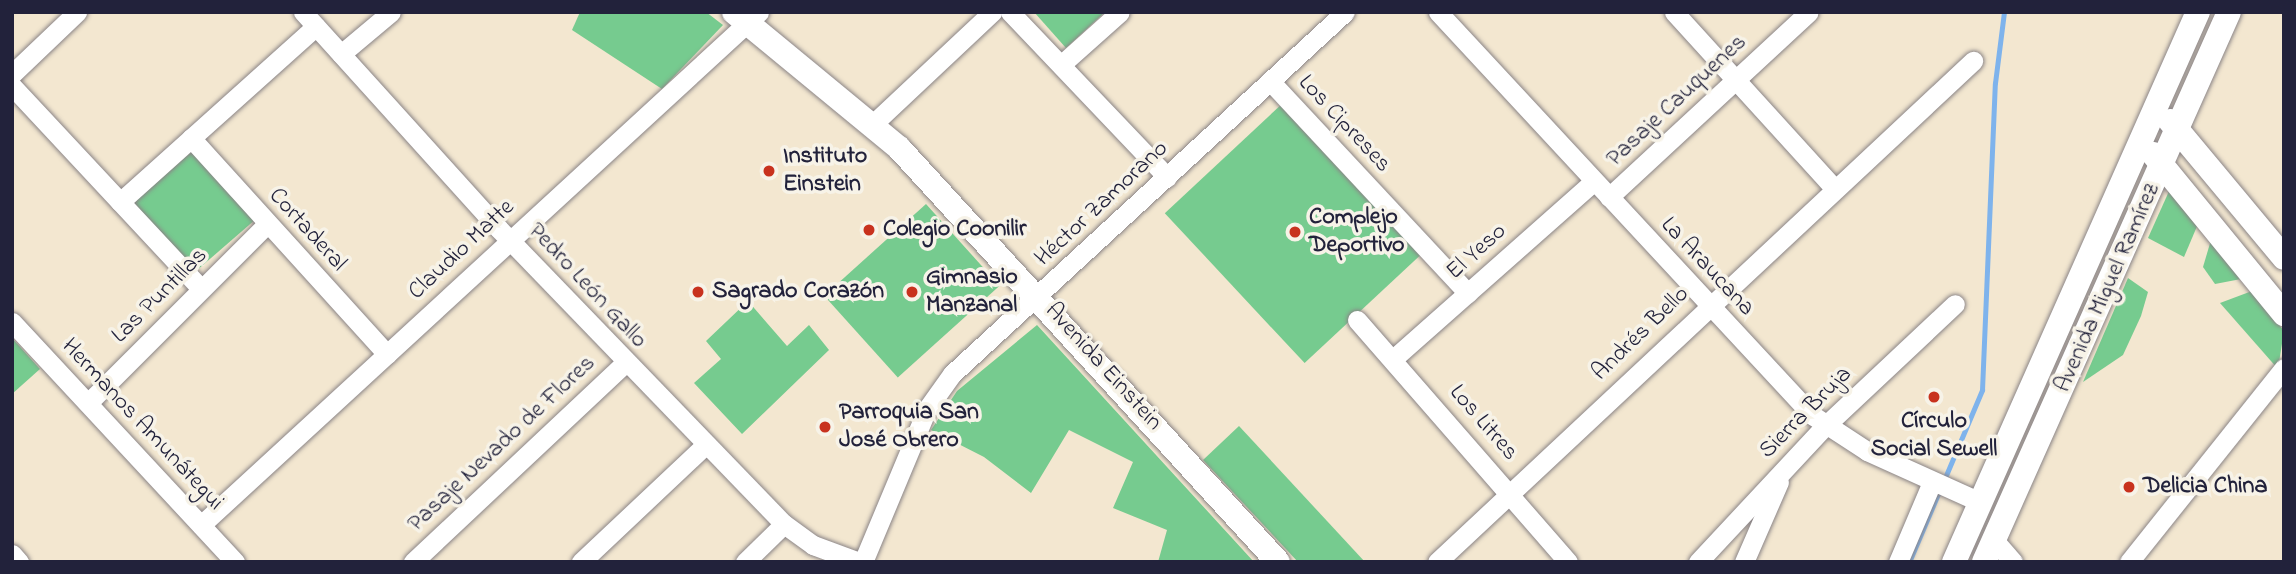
<!DOCTYPE html>
<html>
<head>
<meta charset="utf-8">
<style>
	body { margin:0 }
	#map { position:relative; width:2296px; height:574px; overflow:hidden; background:#f3e7d0; font-family:"Indie Flower",sans-serif }
	div>[style] { position:absolute }
	[style*='--x'] { left:calc(var(--x)*1px); top:calc(var(--y)*1px); width:calc(var(--w)*1px); rotate:calc(var(--a)*1deg) }
	.green>* { inset:0; background:#76cb8f; transform-origin:0 0 }
	.stream>* { height:5px; margin:-2.5px; padding:0 2.5px; transform-origin:2.5px; border-radius:2.5px; background:#7eb3ec }
	.roads { filter:drop-shadow(0 0 2px #8a8486) drop-shadow(0 0 2px #8a8486) }
	.minor>* { height:19px; margin:-9.5px; padding:0 9.5px; transform-origin:9.5px; border-radius:9.5px; background:#fff }
	.major>* { height:24px; margin:-12px; padding:0 12px; transform-origin:12px; border-radius:12px; background:#fff }
	.dots>* { width:19px; height:19px; translate:-50% -50%; box-sizing:border-box; border:4px solid #f7f3e8; border-radius:50% }
	span { translate:-50% -50%; white-space:nowrap; text-align:center; line-height:1.15; -webkit-text-stroke:7px #f7f3e8; paint-order:stroke }
	.street-label { font-size:24px; color:#22223b }
	.poi-label { font-size:24px; color:#22223b; font-weight:700 }
	.left { translate:0 -50%; text-align:left }
	.frame { position:absolute; inset:0; border:14px solid #22223b; pointer-events:none }
</style>
</head>
<body>
<div id="map">
	<div class="green">
		<i style="clip-path:polygon(580px 12px,706px 12px,723px 25px,662px 89px,572px 30px)"></i>
		<i style="clip-path:polygon(1034px 12px,1105px 12px,1066px 48px)"></i>
		<i style="left:1284px;top:102px;width:205px;height:163px;rotate:47deg"></i>
		<i style="left:197px;top:147px;width:93px;height:86px;rotate:49deg"></i>
		<i style="clip-path:polygon(2170px 189px,2198px 224px,2184px 257px,2148px 238px)"></i>
		<i style="left:926px;top:204px;width:110px;height:137px;rotate:48deg"></i>
		<i style="clip-path:polygon(2211px 240px,2241px 279px,2215px 284px,2203px 267px)"></i>
		<i style="clip-path:polygon(2128px 278px,2148px 292px,2141px 316px,2123px 355px,2083px 382px)"></i>
		<i style="clip-path:polygon(2252px 291px,2284px 331px,2278px 369px,2220px 303px)"></i>
		<i style="clip-path:polygon(748px 301px,787px 346px,809px 325px,829px 350px,742px 434px,694px 383px,721px 359px,706px 341px)"></i>
		<i style="clip-path:polygon(1037px 325px,1254px 562px,1158px 562px,1167px 530px,1113px 508px,1133px 462px,1069px 430px,1031px 493px,984px 457px,931px 430px,957px 391px)"></i>
		<i style="clip-path:polygon(12px 338px,40px 369px,12px 394px)"></i>
		<i style="clip-path:polygon(1239px 426px,1365px 562px,1298px 562px,1203px 460px)"></i>
	</div>
	<div class="stream">
		<i style="--x:1944;--y:480;--w:98;--a:-67.1"></i>
		<i style="--x:1982;--y:390;--w:307;--a:-87.6"></i>
		<i style="--x:1995;--y:83;--w:72;--a:-82.8"></i>
		<i style="--x:1909;--y:562;--w:79;--a:-67"></i>
	</div>
	<div class="roads">
		<div class="minor">
			<i style="--x:303;--y:12;--w:292;--a:47.9"></i>
			<i style="--x:499;--y:229;--w:410;--a:46"></i>
			<i style="--x:784;--y:524;--w:36;--a:36"></i>
			<i style="--x:813;--y:545;--w:49;--a:20.3"></i>
			<i style="--x:1010;--y:12;--w:228;--a:46.4"></i>
			<i style="--x:1438;--y:12;--w:550;--a:47.14"></i>
			<i style="--x:1812;--y:415;--w:66;--a:33.2"></i>
			<i style="--x:1867;--y:451;--w:124;--a:24.3"></i>
			<i style="--x:1674;--y:12;--w:238;--a:47.7"></i>
			<i style="--x:341;--y:54;--w:65;--a:-40"></i>
			<i style="--x:1063;--y:63;--w:76;--a:-41.8"></i>
			<i style="--x:12;--y:74;--w:90;--a:-43.6"></i>
			<i style="--x:1270;--y:81;--w:290;--a:47"></i>
			<i style="--x:12;--y:86;--w:277;--a:47"></i>
			<i style="--x:874;--y:123;--w:162;--a:-43.2"></i>
			<i style="--x:191;--y:138;--w:292;--a:47.8"></i>
			<i style="--x:1609;--y:197;--w:272;--a:-42.8"></i>
			<i style="--x:120;--y:202;--w:263;--a:-41.9"></i>
			<i style="--x:1357;--y:320;--w:321;--a:48.9"></i>
			<i style="--x:12;--y:322;--w:328;--a:47.1"></i>
			<i style="--x:1393;--y:359;--w:268;--a:-41.5"></i>
			<i style="--x:88;--y:403;--w:253;--a:-45"></i>
			<i style="--x:201;--y:525;--w:758;--a:-42.59"></i>
			<i style="--x:1994;--y:540;--w:29;--a:49"></i>
			<i style="--x:12;--y:554;--w:11;--a:49"></i>
			<i style="--x:413;--y:562;--w:291;--a:-43.2"></i>
			<i style="--x:581;--y:562;--w:170;--a:-43.3"></i>
			<i style="--x:745;--y:562;--w:54;--a:-44.3"></i>
			<i style="--x:863;--y:562;--w:166;--a:-67.3"></i>
			<i style="--x:927;--y:409;--w:43;--a:-54.5"></i>
			<i style="--x:952;--y:374;--w:534;--a:-42.65"></i>
			<i style="--x:1437;--y:562;--w:734;--a:-43.07"></i>
			<i style="--x:1698;--y:562;--w:186;--a:-47"></i>
			<i style="--x:1825;--y:426;--w:178;--a:-43.2"></i>
			<i style="--x:1744;--y:562;--w:87;--a:-66.4"></i>
			<i style="--x:1898;--y:562;--w:87;--a:-67"></i>
			<i style="--x:2129;--y:562;--w:248;--a:-51.4"></i>
		</div>
		<div class="major">
			<i style="--x:734;--y:12;--w:214;--a:39.5"></i>
			<i style="--x:899;--y:148;--w:561;--a:47.53"></i>
			<i style="--x:2170;--y:121;--w:178;--a:50.2"></i>
			<i style="--x:2153;--y:154;--w:207;--a:50.7"></i>
			<i style="--x:1954;--y:562;--w:602;--a:-66.08"></i>
			<i style="--x:1984;--y:562;--w:602;--a:-65.99"></i>
		</div>
	</div>
	<div class="dots">
		<i style="left:769px;top:171px;background:#c8321e"></i>
		<i style="left:869px;top:230px;background:#c8321e"></i>
		<i style="left:1295px;top:232px;background:#c8321e"></i>
		<i style="left:698px;top:292px;background:#c8321e"></i>
		<i style="left:912px;top:292px;background:#c8321e"></i>
		<i style="left:1934px;top:397px;background:#c8321e"></i>
		<i style="left:825px;top:427px;background:#c8321e"></i>
		<i style="left:2129px;top:487px;background:#c8321e"></i>
	</div>
	<div class="street-label">
		<span style="left:1677px;top:101px;rotate:-43deg">Pasaje Cauquenes</span>
		<span style="left:1344px;top:124px;rotate:47deg">Los Cipreses</span>
		<span style="left:1102px;top:204px;rotate:-43deg">Héctor Zamorano</span>
		<span style="left:307px;top:230px;rotate:48deg">Cortaderal</span>
		<span style="left:462px;top:250px;rotate:-43deg">Claudio Matte</span>
		<span style="left:1477px;top:252px;rotate:-42deg">El Yeso</span>
		<span style="left:1707px;top:267px;rotate:47deg">La Araucana</span>
		<span style="left:587px;top:286px;rotate:47deg">Pedro León Gallo</span>
		<span style="left:2108px;top:288px;rotate:-66deg">Avenida Miguel Ramírez</span>
		<span style="left:160px;top:296px;rotate:-45deg">Las Puntillas</span>
		<span style="left:1641px;top:334px;rotate:-44deg">Andrés Bello</span>
		<span style="left:1103px;top:367px;rotate:48deg">Avenida Einstein</span>
		<span style="left:1806px;top:413px;rotate:-45deg">Sierra Bruja</span>
		<span style="left:1483px;top:423px;rotate:49deg">Los Litres</span>
		<span style="left:142px;top:425px;rotate:47deg">Hermanos Amunátegui</span>
		<span style="left:502px;top:444px;rotate:-43deg">Pasaje Nevado de Flores</span>
	</div>
	<div class="poi-label">
		<span class="left" style="left:783px;top:171px">Instituto<br>Einstein</span>
		<span class="left" style="left:1309px;top:232px">Complejo<br>Deportivo</span>
		<span class="left" style="left:883px;top:230px">Colegio Coonilir</span>
		<span class="left" style="left:926px;top:292px">Gimnasio<br>Manzanal</span>
		<span class="left" style="left:712px;top:292px">Sagrado Corazón</span>
		<span class="left" style="left:839px;top:427px">Parroquia San<br>José Obrero</span>
		<span style="left:1934px;top:436px">Círculo<br>Social Sewell</span>
		<span class="left" style="left:2143px;top:487px">Delicia China</span>
	</div>
	<div class="frame"></div>
</div>
</body>
</html>
